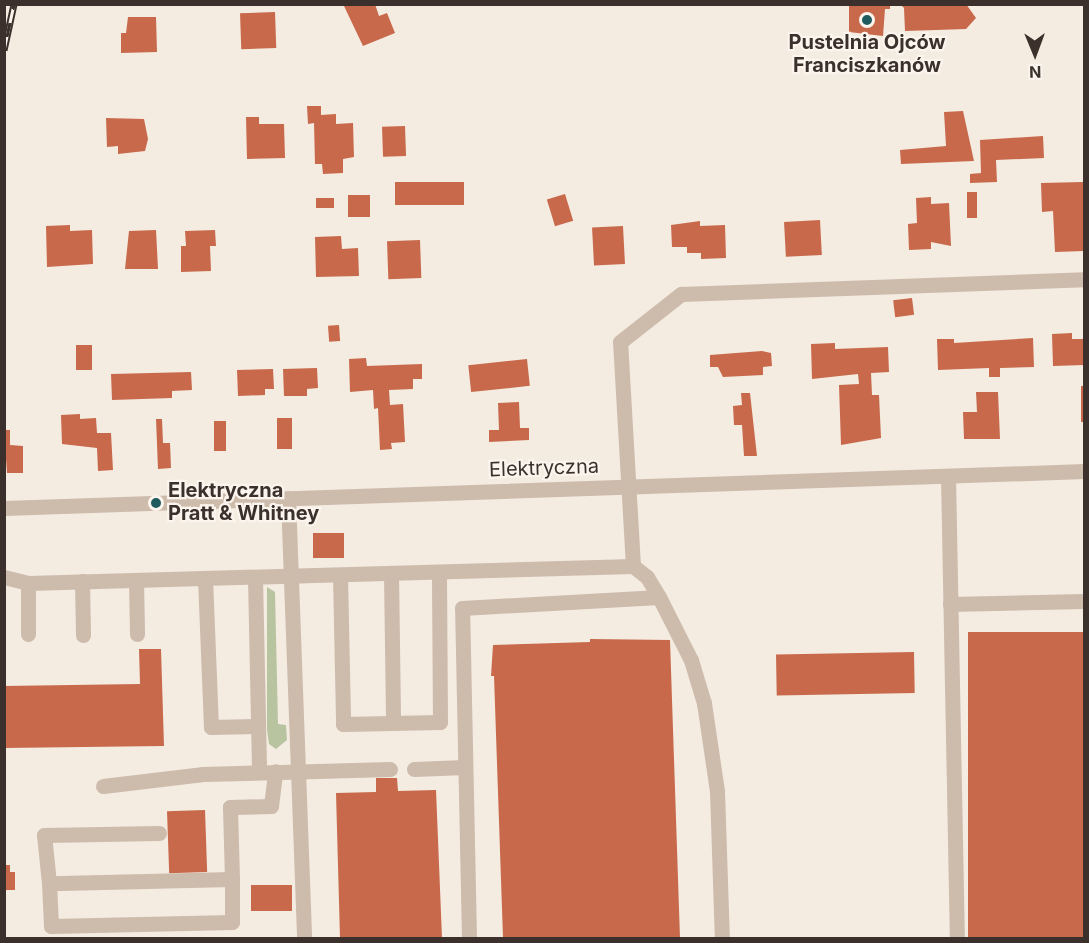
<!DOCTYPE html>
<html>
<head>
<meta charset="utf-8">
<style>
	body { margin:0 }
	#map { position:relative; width:1089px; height:943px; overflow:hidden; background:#f4ebe1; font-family:Inter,sans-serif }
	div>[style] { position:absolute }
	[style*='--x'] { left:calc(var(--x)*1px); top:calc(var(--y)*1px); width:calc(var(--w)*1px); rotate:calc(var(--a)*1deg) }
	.green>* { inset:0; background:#b8c4a0 }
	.building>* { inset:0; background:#c8694b; transform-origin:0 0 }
	.minor>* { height:15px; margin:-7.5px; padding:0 7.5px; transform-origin:7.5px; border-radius:7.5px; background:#cdbbac }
	.rail>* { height:7px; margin-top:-3.5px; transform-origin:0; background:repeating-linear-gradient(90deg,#fbf5ee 0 14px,#3b302b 0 28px); box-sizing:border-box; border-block:2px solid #3b302b }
	.dots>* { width:16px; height:16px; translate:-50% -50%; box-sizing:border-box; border:3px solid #fbf5ee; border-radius:50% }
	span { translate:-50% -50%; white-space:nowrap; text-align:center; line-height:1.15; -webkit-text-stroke:4.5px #fbf5ee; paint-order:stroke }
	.poi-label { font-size:20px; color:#3b302b; font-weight:700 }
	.left { translate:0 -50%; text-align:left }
	.street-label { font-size:20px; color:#3b302b }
	.frame { position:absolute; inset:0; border:6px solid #3b302b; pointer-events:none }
	.north { position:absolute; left:1005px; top:24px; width:60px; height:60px; -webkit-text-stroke:4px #fbf5ee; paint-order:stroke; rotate:179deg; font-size:16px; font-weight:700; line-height:24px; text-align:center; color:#3b302b }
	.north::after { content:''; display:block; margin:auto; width:21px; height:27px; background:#3b302b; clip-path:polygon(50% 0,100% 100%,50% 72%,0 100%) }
</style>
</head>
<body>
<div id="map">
	<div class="green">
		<i style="clip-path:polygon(267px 587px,275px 592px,278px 724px,286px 725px,287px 740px,276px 749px,269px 744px,267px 729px)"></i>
	</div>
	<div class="building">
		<i style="clip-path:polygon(348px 4px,375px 4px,379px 16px,387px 13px,395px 33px,363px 46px,344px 6px)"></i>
		<i style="clip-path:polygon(849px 4px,890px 4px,890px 9px,885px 9px,883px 36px,849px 32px)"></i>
		<i style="clip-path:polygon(900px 4px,966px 4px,976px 18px,966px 29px,905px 31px,904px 8px)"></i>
		<i style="left:275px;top:12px;width:36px;height:35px;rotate:88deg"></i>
		<i style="clip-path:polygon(128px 17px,156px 17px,157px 52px,121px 53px,121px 33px,126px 33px)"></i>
		<i style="clip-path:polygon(307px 106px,321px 106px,321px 115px,336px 114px,336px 124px,353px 123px,354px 157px,343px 159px,343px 173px,323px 174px,322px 164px,315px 164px,314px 123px,308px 124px)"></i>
		<i style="clip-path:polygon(963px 111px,974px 161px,901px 164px,900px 150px,946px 146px,944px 112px)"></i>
		<i style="clip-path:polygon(246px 117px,259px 117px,259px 124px,284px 124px,285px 158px,247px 159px)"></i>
		<i style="clip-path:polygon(106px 118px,144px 119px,148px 139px,145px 151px,118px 154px,118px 146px,107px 147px)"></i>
		<i style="left:405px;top:126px;width:30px;height:23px;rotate:88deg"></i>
		<i style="clip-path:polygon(1043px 136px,1044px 158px,996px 160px,997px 182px,970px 183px,970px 174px,981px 173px,980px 140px)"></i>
		<i style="left:464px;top:182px;width:23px;height:69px;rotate:90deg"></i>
		<i style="clip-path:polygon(1083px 182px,1084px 251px,1055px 252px,1053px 211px,1042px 212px,1041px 183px)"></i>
		<i style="left:967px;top:192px;width:10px;height:26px"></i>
		<i style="left:565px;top:194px;width:28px;height:19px;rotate:73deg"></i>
		<i style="left:348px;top:195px;width:22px;height:22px"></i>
		<i style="clip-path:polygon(931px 197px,931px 204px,949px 203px,951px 246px,931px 242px,931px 249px,909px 250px,908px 224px,917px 223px,916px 198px)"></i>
		<i style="left:334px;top:198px;width:10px;height:18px;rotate:90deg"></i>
		<i style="left:820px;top:220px;width:35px;height:36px;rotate:87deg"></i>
		<i style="clip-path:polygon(700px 221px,700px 226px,725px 225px,726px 258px,701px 259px,701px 253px,687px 253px,687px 247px,672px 247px,671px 225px)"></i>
		<i style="clip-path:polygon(70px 225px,70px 231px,92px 230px,93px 264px,47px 267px,46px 226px)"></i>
		<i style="left:623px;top:226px;width:38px;height:31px;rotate:87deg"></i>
		<i style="clip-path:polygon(156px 230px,158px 269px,125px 269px,129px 231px)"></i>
		<i style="clip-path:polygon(215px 230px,216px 246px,210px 246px,211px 271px,181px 272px,181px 246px,186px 246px,185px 231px)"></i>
		<i style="clip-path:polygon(341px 236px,342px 249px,358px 248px,359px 276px,316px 277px,315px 237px)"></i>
		<i style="left:420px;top:240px;width:38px;height:33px;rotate:88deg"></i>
		<i style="left:912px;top:298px;width:17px;height:19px;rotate:83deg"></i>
		<i style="left:339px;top:325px;width:16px;height:11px;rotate:86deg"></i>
		<i style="clip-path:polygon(1072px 333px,1072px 339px,1084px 339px,1084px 365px,1053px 366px,1052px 334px)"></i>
		<i style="clip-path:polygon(1033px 338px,1034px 367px,1000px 368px,1000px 377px,989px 377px,989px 368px,938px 370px,937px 339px,954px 339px,954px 343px)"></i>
		<i style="clip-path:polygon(835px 343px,835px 349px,888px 347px,889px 372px,871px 373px,872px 395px,879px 395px,881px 438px,841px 445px,839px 385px,859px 384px,858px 374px,812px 379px,811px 344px)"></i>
		<i style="left:76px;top:345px;width:16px;height:25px"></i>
		<i style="clip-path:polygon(762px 351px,771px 353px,772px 366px,763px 367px,763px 375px,723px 377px,718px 367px,710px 367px,710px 355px)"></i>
		<i style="clip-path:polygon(366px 358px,367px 366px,422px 364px,422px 379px,413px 379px,413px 389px,389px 390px,390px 405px,403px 404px,405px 442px,391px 443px,392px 449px,380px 450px,378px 408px,374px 409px,373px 390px,350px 392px,349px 359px)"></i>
		<i style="left:527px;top:359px;width:27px;height:59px;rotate:84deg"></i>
		<i style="clip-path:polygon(317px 368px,318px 388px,307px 389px,307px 396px,284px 396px,283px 369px)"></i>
		<i style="clip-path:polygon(273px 369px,274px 389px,265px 389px,265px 395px,238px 396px,237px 370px)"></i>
		<i style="clip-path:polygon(191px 372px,192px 390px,172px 391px,172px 398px,112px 400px,111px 374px)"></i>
		<i style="left:1081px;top:386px;width:3px;height:36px"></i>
		<i style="clip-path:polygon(976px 392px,998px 392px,1000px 439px,964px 439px,963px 412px,977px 412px)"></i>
		<i style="clip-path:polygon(741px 393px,750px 393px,757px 456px,744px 456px,742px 425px,734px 425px,733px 406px,742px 405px)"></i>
		<i style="clip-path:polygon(519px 402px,520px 428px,529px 428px,529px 440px,489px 442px,489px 430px,499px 430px,498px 403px)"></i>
		<i style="clip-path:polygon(80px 414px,80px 419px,96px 418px,97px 433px,111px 433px,113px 470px,98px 471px,97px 448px,62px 444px,61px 415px)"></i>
		<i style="left:277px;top:418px;width:15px;height:31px"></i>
		<i style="clip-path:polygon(156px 419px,162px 419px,163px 443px,170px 443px,171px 468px,158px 469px)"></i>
		<i style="left:214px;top:421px;width:12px;height:30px"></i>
		<i style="clip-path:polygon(4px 430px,10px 430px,10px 445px,23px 446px,23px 473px,7px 473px)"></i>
		<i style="left:344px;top:533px;width:25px;height:31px;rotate:90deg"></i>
		<i style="left:1084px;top:632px;width:306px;height:116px;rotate:90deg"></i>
		<i style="clip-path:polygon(590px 639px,670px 640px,680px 938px,503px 938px,494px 676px,491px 676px,493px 645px,590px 642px)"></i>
		<i style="clip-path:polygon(139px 649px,161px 649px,164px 746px,4px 748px,4px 686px,140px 684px)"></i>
		<i style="left:914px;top:652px;width:41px;height:138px;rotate:89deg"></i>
		<i style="clip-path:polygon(376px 778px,397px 778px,398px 791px,436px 790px,442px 938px,340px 938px,336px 793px,376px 792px)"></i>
		<i style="left:205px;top:810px;width:62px;height:38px;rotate:88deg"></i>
		<i style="clip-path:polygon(4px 865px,10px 865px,10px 872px,15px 872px,15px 890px,4px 890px)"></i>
		<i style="left:251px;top:885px;width:41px;height:26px"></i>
	</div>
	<div class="minor">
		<i style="--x:948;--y:476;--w:462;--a:88.9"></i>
		<i style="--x:288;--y:498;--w:440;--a:87.9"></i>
		<i style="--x:4;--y:508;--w:1081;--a:-1.96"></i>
		<i style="--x:633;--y:566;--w:224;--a:-93.3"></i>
		<i style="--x:620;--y:342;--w:78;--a:-38.2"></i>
		<i style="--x:681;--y:294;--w:403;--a:-2.1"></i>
		<i style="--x:391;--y:573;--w:150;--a:89.2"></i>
		<i style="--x:340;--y:575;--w:149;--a:88.8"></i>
		<i style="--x:343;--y:724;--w:97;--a:-1.2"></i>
		<i style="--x:440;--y:722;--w:150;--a:-90.4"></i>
		<i style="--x:4;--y:577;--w:25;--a:14"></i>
		<i style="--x:28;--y:583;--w:605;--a:-1.61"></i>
		<i style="--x:633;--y:566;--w:18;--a:38"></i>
		<i style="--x:647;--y:577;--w:23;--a:59"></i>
		<i style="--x:659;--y:597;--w:71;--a:63.1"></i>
		<i style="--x:691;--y:660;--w:45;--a:73.2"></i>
		<i style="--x:704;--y:703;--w:89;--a:81.6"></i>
		<i style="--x:717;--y:791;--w:147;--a:88.1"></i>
		<i style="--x:255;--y:577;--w:195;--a:88.8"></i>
		<i style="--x:205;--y:578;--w:149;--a:87.7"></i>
		<i style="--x:211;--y:727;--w:47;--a:-1.2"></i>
		<i style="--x:136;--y:580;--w:54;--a:88.9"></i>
		<i style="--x:82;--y:581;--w:54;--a:88.9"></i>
		<i style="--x:28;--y:583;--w:51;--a:90"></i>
		<i style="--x:950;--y:604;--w:134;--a:-1.3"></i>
		<i style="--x:414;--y:769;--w:51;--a:-2.2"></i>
		<i style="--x:103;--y:786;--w:101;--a:-6.8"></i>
		<i style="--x:203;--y:774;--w:187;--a:-1.5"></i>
		<i style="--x:232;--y:879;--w:183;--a:178.7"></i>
		<i style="--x:49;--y:883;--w:43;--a:87.3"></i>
		<i style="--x:51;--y:926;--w:181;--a:-1.3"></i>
		<i style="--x:232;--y:922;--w:43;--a:-90"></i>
		<i style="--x:232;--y:879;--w:72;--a:-91.6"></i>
		<i style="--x:230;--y:807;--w:41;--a:-1.4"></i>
		<i style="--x:271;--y:806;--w:35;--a:-83"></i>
		<i style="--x:49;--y:883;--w:48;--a:-95.9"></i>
		<i style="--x:44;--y:835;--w:115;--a:-1"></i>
		<i style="--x:469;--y:938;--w:330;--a:-91.2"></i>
		<i style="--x:462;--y:608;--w:197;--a:-3.2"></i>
	</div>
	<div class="rail">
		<i style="--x:4;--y:50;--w:47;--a:-77.7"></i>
	</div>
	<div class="dots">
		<i style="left:867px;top:20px;background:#1f5a5e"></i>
		<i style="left:156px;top:503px;background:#1f5a5e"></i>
	</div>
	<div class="poi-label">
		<span style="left:867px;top:54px">Pustelnia Ojców<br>Franciszkanów</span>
		<span class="left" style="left:168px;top:502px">Elektryczna<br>Pratt &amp; Whitney</span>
	</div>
	<div class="street-label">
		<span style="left:544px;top:468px;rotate:-2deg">Elektryczna</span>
	</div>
	<div class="frame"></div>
	<div class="north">N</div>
</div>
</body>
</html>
